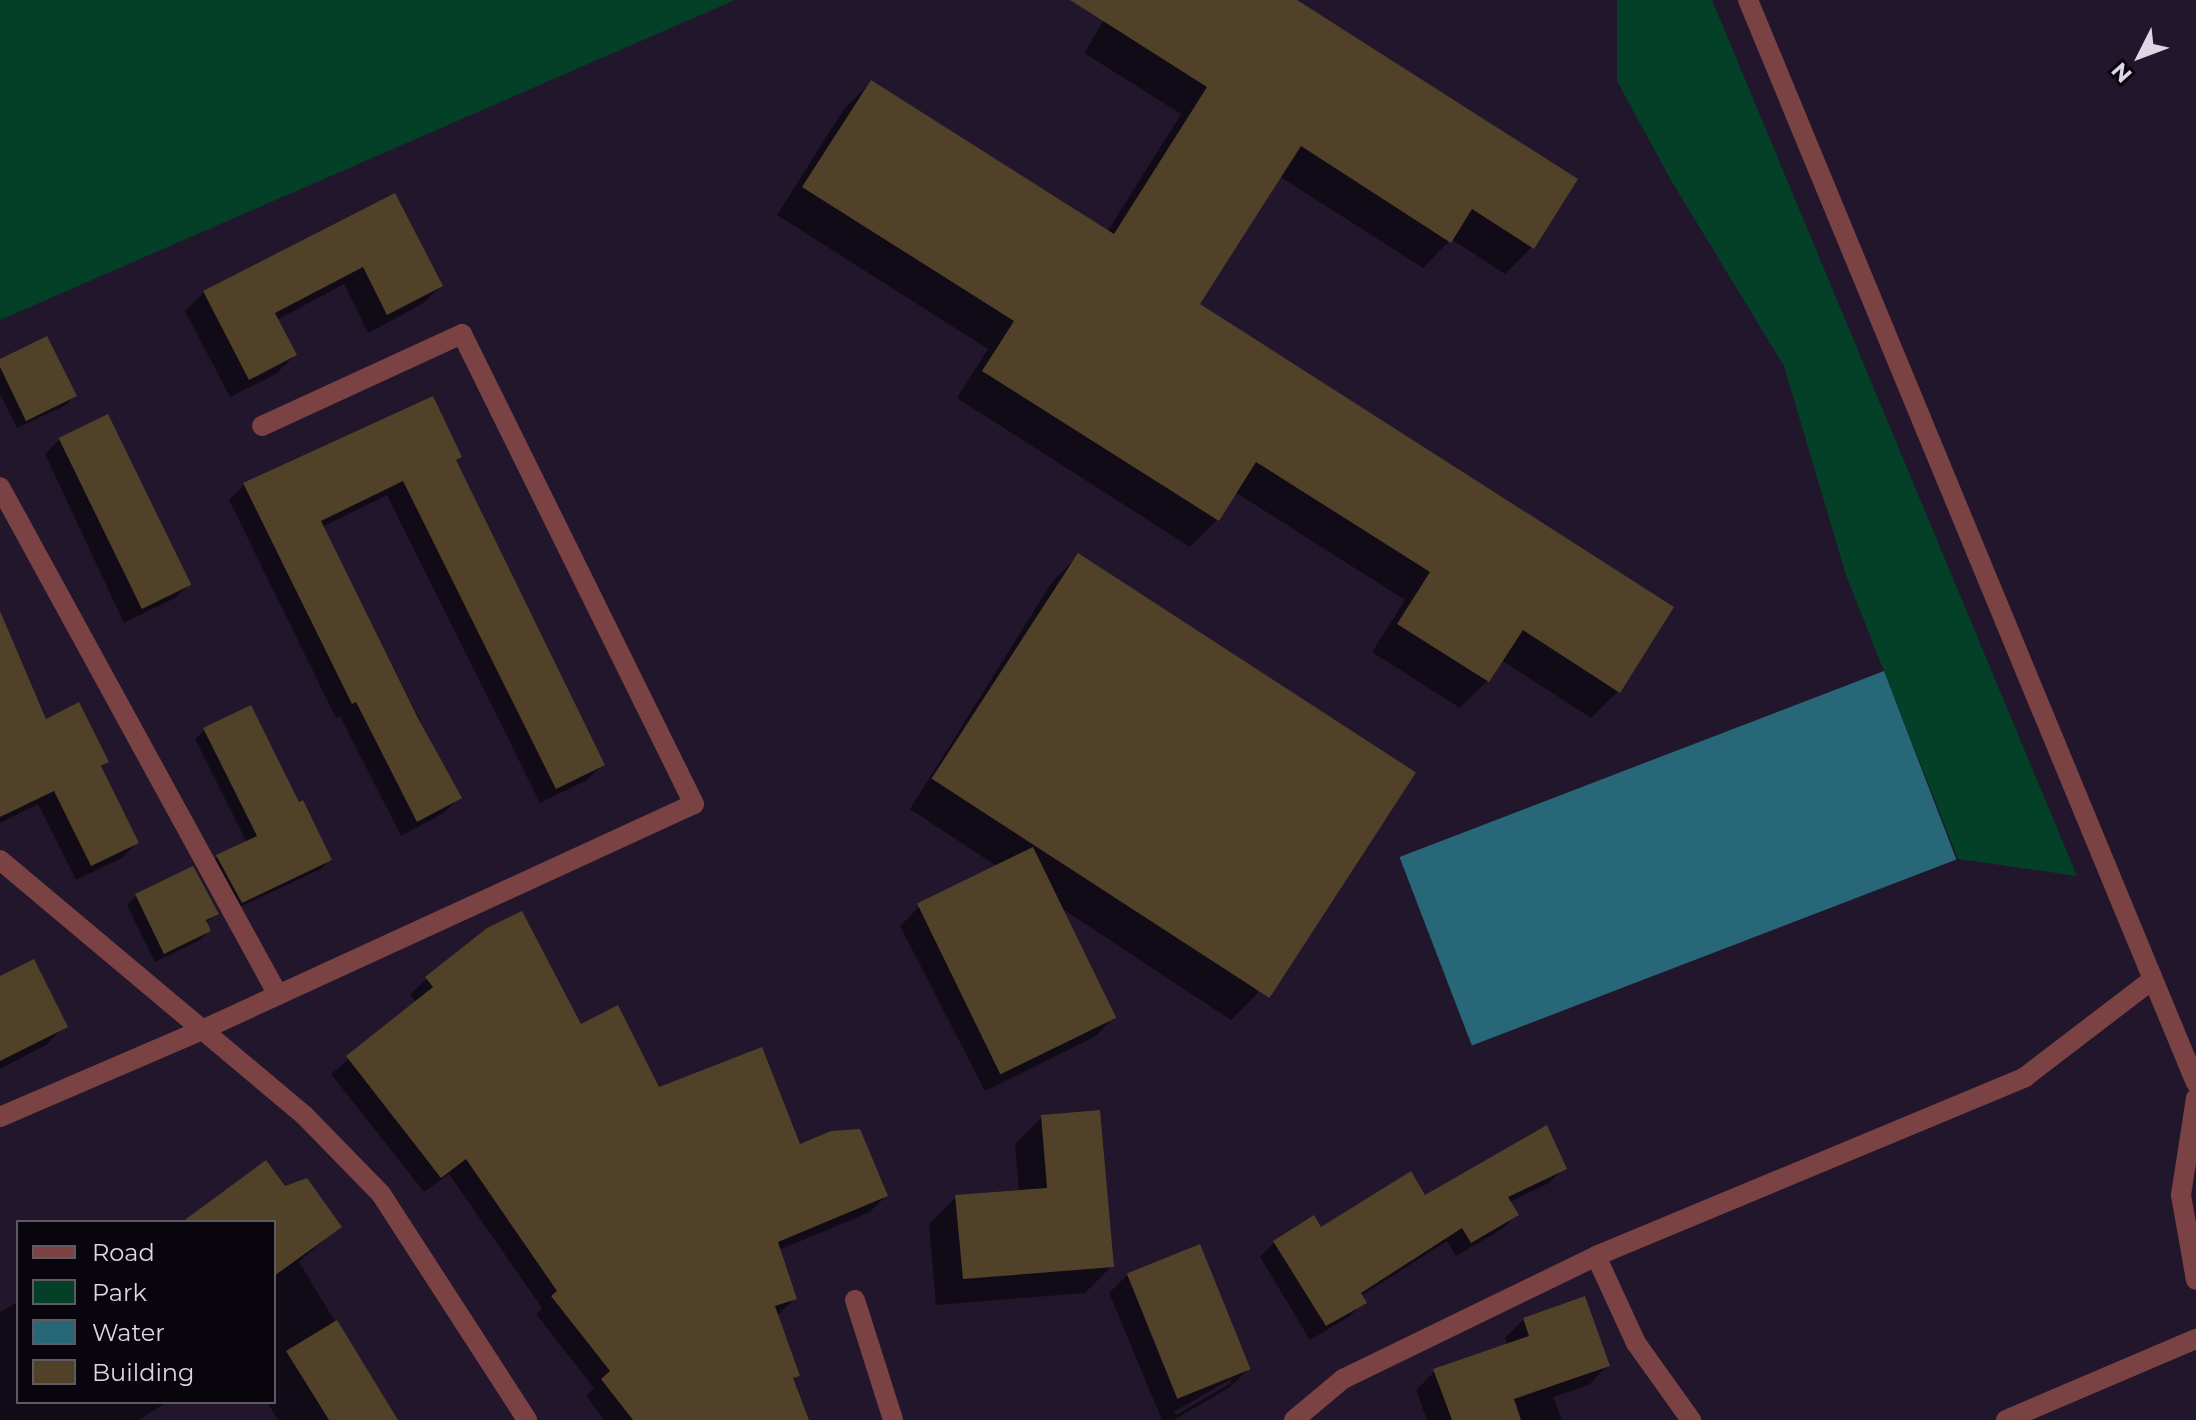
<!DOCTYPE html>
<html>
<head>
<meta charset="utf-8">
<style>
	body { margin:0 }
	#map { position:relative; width:2196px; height:1420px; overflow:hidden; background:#21162b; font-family:Montserrat,sans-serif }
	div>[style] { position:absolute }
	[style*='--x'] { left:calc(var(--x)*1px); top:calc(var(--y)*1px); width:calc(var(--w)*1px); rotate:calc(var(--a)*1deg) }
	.green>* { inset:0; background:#043f27 }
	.water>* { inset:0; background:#286777; transform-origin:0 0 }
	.shadow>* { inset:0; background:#0007 }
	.building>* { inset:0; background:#504128; transform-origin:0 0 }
	.minor>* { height:20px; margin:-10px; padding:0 10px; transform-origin:10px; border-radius:10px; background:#7b4244 }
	span { translate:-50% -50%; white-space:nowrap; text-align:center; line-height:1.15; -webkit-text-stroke:6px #09050d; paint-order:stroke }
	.legend { position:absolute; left:16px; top:1220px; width:260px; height:184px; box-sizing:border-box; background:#09050d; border:2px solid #5e5963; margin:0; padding:10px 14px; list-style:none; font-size:24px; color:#ddd6e5 }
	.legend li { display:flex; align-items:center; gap:16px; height:40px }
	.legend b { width:40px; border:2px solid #5e5963 }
	.north { position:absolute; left:2100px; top:16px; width:80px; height:80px; -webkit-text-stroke:6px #09050d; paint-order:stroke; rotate:228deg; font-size:22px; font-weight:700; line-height:32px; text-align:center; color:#ddd6e5 }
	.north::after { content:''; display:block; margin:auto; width:28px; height:36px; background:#ddd6e5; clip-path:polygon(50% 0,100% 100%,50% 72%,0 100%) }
</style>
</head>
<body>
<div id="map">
	<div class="green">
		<i style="clip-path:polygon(0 0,735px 0,0 320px)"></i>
		<i style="clip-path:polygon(1617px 0,1712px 0,2077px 876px,1958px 859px,1846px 575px,1784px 366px,1672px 182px,1617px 81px)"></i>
	</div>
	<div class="water">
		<i style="left:1884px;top:671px;width:202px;height:519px;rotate:69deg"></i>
	</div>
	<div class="shadow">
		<i style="clip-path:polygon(1091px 0,1294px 0,1532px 247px,1505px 274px,1451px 239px,1423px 268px,1279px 176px,1197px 305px,1618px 691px,1591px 718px,1501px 660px,1487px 681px,1460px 708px,1372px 652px,1405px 600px,1235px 492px,1217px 520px,1190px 547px,957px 398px,988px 349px,777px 215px,844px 109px,871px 82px,1107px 232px,1181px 114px,1084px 53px,1109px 12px)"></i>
		<i style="clip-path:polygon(394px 195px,441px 286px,422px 304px,368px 333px,344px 284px,277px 320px,295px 355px,276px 374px,230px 397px,185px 311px,204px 292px)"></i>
		<i style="clip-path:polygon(0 361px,75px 396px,66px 405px,17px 428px,0 394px)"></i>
		<i style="clip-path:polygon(59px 440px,190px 584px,175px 598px,124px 623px,45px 454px)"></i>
		<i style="clip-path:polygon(454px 461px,603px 764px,587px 780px,540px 803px,387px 495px,322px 527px,459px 797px,444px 813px,401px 836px,340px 716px,336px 718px,229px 500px,244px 485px)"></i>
		<i style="clip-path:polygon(1079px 555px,1258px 993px,1231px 1020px,1061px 908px,1114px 1017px,1096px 1036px,985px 1091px,900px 926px,919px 907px,998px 867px,910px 809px,1052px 582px)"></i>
		<i style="clip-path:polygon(0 628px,45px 721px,107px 762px,100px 769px,137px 843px,122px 858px,76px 880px,38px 804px,0 823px)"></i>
		<i style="clip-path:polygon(205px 730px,298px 805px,330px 859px,321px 869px,233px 910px,208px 866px,217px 857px,247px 843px,195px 739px)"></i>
		<i style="clip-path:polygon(136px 896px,216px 914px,205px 924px,209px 931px,200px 940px,155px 962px,127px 905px)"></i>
		<i style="clip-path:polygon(0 978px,65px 1026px,46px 1045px,0 1069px)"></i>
		<i style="clip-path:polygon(427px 978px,581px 1027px,658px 1090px,799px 1146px,886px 1196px,870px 1212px,779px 1250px,795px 1298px,778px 1315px,797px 1375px,792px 1381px,807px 1420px,604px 1420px,586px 1396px,594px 1388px,536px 1314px,542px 1308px,449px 1174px,424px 1192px,331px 1074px,417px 1003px,410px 995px)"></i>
		<i style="clip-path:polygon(1042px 1117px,1112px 1266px,1085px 1293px,936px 1305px,929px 1224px,956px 1197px,1019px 1192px,1015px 1144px)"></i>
		<i style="clip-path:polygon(1564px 1168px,1549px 1183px,1510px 1202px,1517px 1214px,1502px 1229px,1456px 1256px,1447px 1241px,1361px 1296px,1364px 1302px,1349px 1317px,1310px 1340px,1260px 1257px,1274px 1242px,1425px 1197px)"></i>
		<i style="clip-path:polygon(284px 1188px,340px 1226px,299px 1262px,395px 1420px,278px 1420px,267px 1402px,274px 1402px,274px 1222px,185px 1222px)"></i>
		<i style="clip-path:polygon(evenodd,1128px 1274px,1249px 1369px,1230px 1387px,1174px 1420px,1162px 1420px,1109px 1293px,1128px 1274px,1231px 1379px,1231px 1383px,1176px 1415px,1174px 1412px,1231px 1379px)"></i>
		<i style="clip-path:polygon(18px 1302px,18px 1402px,167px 1402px,139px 1420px,0 1420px,0 1312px)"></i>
		<i style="clip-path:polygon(1524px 1319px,1607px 1366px,1589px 1385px,1553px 1397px,1562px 1420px,1427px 1420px,1416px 1390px,1435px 1371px,1507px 1345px,1505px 1338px)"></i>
	</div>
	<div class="building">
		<i style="clip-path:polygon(1070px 0,1297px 0,1578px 179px,1534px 249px,1472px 209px,1451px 243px,1301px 146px,1200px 304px,1674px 607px,1620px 693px,1523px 630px,1489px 682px,1397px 624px,1430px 572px,1256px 462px,1219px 521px,982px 371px,1014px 321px,802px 187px,871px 80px,1114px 234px,1207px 87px)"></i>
		<i style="clip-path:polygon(395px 193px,443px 286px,387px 315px,363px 267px,275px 313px,297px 355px,249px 380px,203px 291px)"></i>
		<i style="clip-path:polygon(47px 336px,77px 396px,26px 421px,0 367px,0 359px)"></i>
		<i style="clip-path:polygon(433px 396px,462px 457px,456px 460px,605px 765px,556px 789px,403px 481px,321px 521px,418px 718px,462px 798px,417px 822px,356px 702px,352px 704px,243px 483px)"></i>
		<i style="left:108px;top:414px;width:190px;height:55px;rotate:64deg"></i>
		<i style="left:1078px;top:553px;width:403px;height:269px;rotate:33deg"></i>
		<i style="clip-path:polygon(0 611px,46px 719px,79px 702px,109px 762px,101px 766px,139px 843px,91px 866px,54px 791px,0 817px)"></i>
		<i style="clip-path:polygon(251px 705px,299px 802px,303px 800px,332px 860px,242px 903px,216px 855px,257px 836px,203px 728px)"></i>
		<i style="left:1033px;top:847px;width:190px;height:129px;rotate:64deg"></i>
		<i style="clip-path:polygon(193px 866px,219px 914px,206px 920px,211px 931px,164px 954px,135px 894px)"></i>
		<i style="clip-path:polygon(522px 911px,581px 1024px,618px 1005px,659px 1087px,762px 1047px,800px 1144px,831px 1131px,860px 1129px,888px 1196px,778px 1242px,797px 1299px,775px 1306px,800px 1376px,793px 1378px,809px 1420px,633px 1420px,601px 1379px,610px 1371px,551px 1296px,557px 1291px,466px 1159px,441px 1178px,346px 1056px,433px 987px,425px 977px,487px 928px)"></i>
		<i style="clip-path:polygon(34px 959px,68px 1027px,0 1061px,0 976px)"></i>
		<i style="clip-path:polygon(1100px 1110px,1114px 1267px,963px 1279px,955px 1195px,1047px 1188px,1041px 1115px)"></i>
		<i style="clip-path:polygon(1547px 1125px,1567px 1169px,1508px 1197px,1519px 1215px,1471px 1243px,1462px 1228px,1361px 1293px,1367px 1303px,1326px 1326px,1273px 1241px,1314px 1215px,1321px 1227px,1411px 1171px,1425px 1195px)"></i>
		<i style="clip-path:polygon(266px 1160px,285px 1186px,307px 1178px,342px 1227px,274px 1276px,274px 1222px,182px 1222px)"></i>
		<i style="left:1200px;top:1244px;width:135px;height:79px;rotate:68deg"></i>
		<i style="clip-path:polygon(1585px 1296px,1610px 1366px,1514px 1399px,1521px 1420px,1452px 1420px,1433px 1369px,1529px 1336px,1523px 1318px)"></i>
		<i style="clip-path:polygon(337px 1320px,398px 1420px,329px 1420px,286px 1351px)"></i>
	</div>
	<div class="minor">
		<i style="--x:1748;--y:0;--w:1172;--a:67.53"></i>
		<i style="--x:0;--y:487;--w:579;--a:61.31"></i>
		<i style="--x:0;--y:860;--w:397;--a:40"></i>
		<i style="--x:304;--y:1115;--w:110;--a:45.7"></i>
		<i style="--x:381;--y:1194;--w:269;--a:57.1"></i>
		<i style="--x:2196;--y:1098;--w:98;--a:98.8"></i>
		<i style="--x:2181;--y:1195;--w:86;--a:80"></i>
		<i style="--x:0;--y:1117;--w:220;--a:-23.3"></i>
		<i style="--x:202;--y:1030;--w:541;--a:-24.67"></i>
		<i style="--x:694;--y:804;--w:524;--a:-116.27"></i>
		<i style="--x:462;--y:334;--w:220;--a:155.3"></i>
		<i style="--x:1596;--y:1256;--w:96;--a:65.3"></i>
		<i style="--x:1636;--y:1343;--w:95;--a:54.5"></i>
		<i style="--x:855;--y:1300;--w:126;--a:72.4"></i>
		<i style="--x:1294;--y:1420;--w:64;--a:-39.9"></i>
		<i style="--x:1343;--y:1379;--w:281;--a:-25.9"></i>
		<i style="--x:1596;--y:1256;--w:465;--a:-22.6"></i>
		<i style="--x:2025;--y:1077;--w:160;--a:-37.4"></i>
		<i style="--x:2006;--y:1420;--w:207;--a:-23.1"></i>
	</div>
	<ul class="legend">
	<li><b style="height:10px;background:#7b4244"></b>Road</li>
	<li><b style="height:22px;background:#043f27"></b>Park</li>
	<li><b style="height:22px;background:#286777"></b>Water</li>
	<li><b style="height:22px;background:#504128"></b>Building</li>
	</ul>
	<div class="north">N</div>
</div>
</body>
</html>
